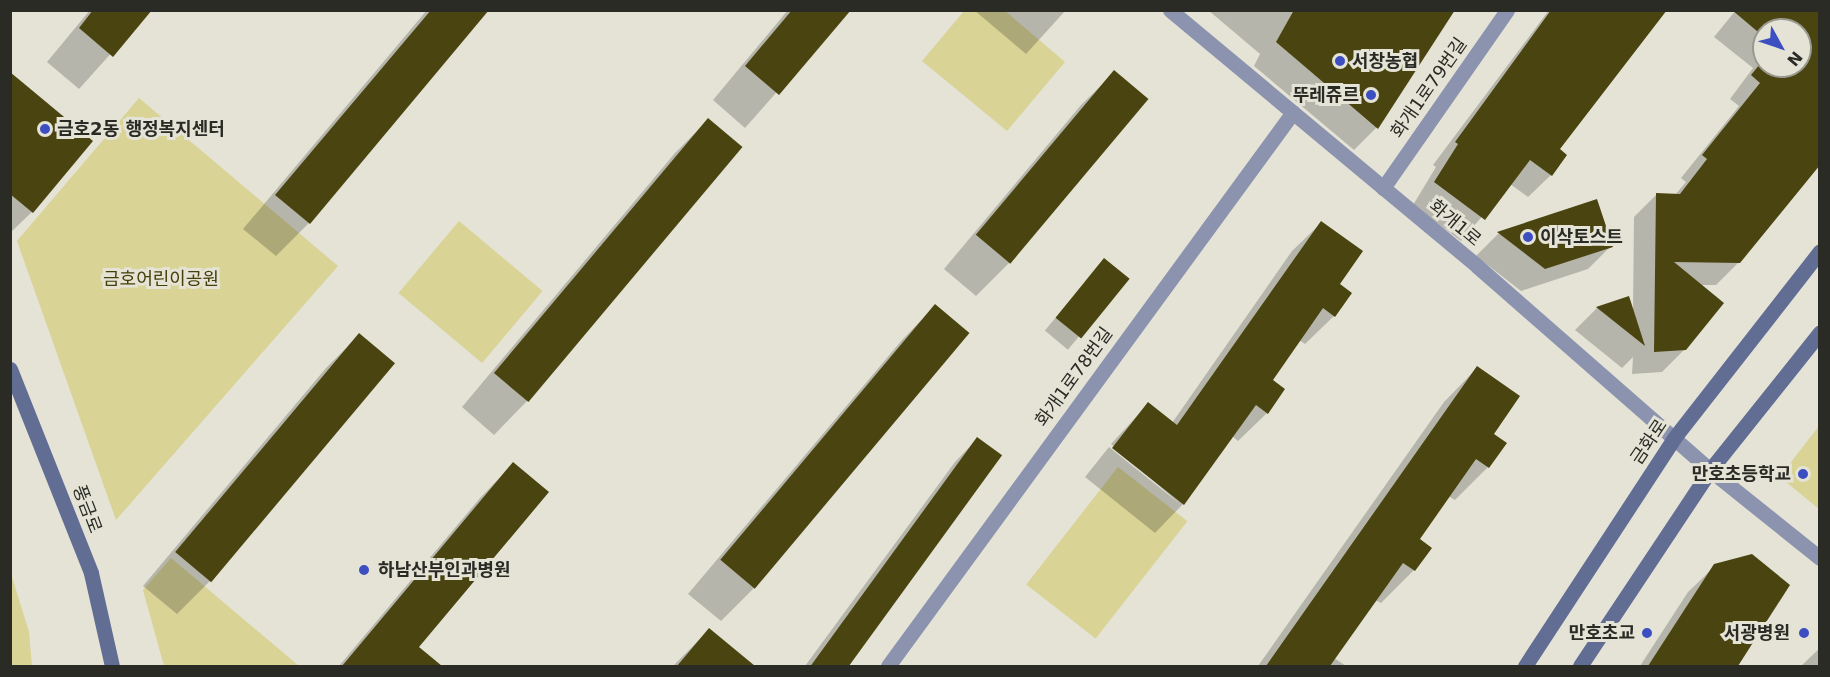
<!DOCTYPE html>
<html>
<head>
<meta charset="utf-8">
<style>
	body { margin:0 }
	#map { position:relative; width:1830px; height:677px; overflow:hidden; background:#e4e3d6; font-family:"DejaVu Sans","Noto Sans KR",sans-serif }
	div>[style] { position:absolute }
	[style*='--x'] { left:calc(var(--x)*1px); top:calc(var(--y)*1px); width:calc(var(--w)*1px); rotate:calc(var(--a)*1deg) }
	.green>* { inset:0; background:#d9d395; transform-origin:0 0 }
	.shadow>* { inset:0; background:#0003; transform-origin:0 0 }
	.building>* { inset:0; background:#4a4510; transform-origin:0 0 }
	.street>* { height:15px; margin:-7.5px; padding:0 7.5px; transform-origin:7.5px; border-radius:7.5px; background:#8b93ae }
	.secondary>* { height:15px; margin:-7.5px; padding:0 7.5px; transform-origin:7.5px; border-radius:7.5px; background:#626d93 }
	.dots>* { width:16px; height:16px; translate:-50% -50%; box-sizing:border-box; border:3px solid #e4e3d6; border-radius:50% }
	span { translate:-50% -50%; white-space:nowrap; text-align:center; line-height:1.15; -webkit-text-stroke:6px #e4e3d6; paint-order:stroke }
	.poi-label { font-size:18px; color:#2b2b26; font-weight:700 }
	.left { translate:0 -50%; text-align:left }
	.right { translate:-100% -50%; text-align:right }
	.street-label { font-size:18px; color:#2b2b26 }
	.park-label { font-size:18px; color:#454008 }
	.frame { position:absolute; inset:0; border:12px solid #2b2b26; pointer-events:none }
	.north { position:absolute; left:1752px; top:18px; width:60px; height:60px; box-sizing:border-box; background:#e4e3d6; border:2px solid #9a9990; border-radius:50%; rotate:130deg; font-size:16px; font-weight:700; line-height:24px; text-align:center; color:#2b2b26 }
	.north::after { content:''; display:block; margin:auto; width:21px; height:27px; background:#3d4ec1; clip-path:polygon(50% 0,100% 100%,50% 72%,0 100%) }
</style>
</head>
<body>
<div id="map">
	<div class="green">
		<i style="clip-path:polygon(1004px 10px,1065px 62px,1007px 131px,922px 61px,964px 11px)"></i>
		<i style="clip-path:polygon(139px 98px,338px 266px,116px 520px,17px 241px)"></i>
		<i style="left:459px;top:221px;width:109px;height:94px;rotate:40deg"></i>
		<i style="clip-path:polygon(1819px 426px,1819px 509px,1786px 482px,1788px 466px)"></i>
		<i style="left:1118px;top:467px;width:88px;height:149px;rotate:38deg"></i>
		<i style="clip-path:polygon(171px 558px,299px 666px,164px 666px,143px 590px)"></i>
		<i style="clip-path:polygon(12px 577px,29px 632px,32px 666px,11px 666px)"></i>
	</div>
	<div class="shadow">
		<i style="clip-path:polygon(90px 10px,150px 10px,79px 89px,47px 62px)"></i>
		<i style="clip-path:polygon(427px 10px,487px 10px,309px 223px,276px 256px,243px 229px)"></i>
		<i style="clip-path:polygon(788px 10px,849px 10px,745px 128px,713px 100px)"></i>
		<i style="clip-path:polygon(974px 10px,1066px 10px,1026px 54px)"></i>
		<i style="clip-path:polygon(1208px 10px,1452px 10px,1376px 128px,1354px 150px,1254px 66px,1260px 54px)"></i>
		<i style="clip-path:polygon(1549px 10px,1665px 10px,1558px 150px,1551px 175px,1528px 197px,1510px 184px,1461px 241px,1413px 205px,1436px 167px,1433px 165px)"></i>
		<i style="clip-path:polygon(evenodd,1736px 10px,1820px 10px,1739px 262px,1716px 285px,1699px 285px,1685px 349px,1662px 372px,1632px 374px,1633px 357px,1622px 368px,1575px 330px,1597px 308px,1628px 298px,1633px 312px,1634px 217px,1657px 194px,1675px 195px,1686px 182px,1681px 178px,1739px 106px,1730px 99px,1753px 68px,1714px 37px,1736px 10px,1764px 30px,1800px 30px,1800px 66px,1764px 66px,1764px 30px)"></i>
		<i style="clip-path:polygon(1115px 72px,1009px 263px,976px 296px,944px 269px,1081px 105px)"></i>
		<i style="clip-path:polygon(10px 74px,32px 212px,10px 233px)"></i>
		<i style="clip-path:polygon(708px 120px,740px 147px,527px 401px,494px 435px,462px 407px,675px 153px)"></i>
		<i style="clip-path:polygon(1596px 201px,1611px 246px,1588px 269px,1521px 291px,1476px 256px,1498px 234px)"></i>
		<i style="clip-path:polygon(1321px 223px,1338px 285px,1334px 316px,1305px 344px,1299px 340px,1271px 381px,1267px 413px,1238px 441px,1232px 436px,1183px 504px,1155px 533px,1085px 477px,1109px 447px,1180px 504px,1111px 444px,1148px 404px,1172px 423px,1292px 251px)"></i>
		<i style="left:1104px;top:260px;width:30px;height:92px;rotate:40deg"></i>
		<i style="clip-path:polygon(935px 306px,754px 588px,721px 621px,688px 594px,902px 340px)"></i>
		<i style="clip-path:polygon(359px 335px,393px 363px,210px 581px,177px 614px,143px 586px,326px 368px)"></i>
		<i style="clip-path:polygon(1477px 368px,1492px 434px,1488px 467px,1455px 500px,1448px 496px,1418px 540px,1414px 570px,1381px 603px,1375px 600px,1334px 658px,1346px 666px,1258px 666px,1444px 402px)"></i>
		<i style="clip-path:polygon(977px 439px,999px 456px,845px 666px,805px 666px,955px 462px)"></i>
		<i style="clip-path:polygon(513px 464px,417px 647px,427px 655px,417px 666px,339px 666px,480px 498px)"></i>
		<i style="clip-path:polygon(1715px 566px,1788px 585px,1736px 666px,1640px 666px,1688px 592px)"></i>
		<i style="clip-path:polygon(709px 630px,743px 658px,736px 666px,673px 666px)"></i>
		<i style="clip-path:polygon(1820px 648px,1820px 666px,1801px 666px)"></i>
	</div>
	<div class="building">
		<i style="clip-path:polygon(93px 10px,152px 10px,113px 57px,79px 28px)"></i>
		<i style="clip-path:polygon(431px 10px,489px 10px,310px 224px,275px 195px)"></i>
		<i style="clip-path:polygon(792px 10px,851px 10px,779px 95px,745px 66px)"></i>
		<i style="clip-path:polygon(1294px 10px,1455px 10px,1378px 129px,1276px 42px)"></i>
		<i style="clip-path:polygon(1551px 10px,1667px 10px,1560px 149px,1567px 155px,1552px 176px,1530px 160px,1485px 220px,1434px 182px,1458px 144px,1455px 142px)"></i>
		<i style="clip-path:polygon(1732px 10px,1820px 10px,1820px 165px,1740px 263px,1674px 262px,1724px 303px,1686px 350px,1654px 352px,1656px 193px,1680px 194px,1707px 159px,1702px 155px,1760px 83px,1751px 75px,1764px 59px,1764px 66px,1800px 66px,1800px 30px,1764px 30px,1764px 37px)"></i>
		<i style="left:1114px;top:70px;width:45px;height:215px;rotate:40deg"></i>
		<i style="clip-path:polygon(10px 72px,93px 141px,33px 213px,10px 194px)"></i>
		<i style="left:708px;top:118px;width:45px;height:333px;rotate:40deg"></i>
		<i style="clip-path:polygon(1597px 199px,1613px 247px,1545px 269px,1497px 232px)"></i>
		<i style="clip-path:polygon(1321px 221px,1363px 251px,1340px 284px,1352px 293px,1335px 317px,1323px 308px,1273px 380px,1285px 389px,1268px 414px,1256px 405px,1184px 505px,1112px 448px,1148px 402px,1177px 425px)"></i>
		<i style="left:1104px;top:258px;width:33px;height:77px;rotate:39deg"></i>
		<i style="clip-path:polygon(1629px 296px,1645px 346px,1596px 307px)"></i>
		<i style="left:935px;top:304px;width:45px;height:334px;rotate:40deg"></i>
		<i style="left:359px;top:333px;width:47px;height:286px;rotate:40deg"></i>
		<i style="clip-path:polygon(1477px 366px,1520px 396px,1494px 434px,1507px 443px,1489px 468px,1476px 459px,1420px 539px,1432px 548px,1415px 571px,1403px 563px,1330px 666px,1266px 666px)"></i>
		<i style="left:977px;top:437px;width:31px;height:284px;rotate:36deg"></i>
		<i style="clip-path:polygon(513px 462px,549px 492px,419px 647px,442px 666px,342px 666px)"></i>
		<i style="clip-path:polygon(1752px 554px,1790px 585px,1738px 666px,1648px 666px,1714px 564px)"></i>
		<i style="clip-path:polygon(709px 628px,755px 666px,677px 666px)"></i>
	</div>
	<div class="street">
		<i style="--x:1170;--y:10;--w:400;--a:39.8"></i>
		<i style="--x:1477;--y:266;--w:310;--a:41.2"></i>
		<i style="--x:1710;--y:470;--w:141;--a:38.7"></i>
		<i style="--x:1383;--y:188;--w:217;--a:-55.1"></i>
		<i style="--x:888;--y:666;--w:686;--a:-53.83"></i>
	</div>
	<div class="secondary">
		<i style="--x:10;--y:369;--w:219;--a:68.3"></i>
		<i style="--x:91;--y:573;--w:95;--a:77.3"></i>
		<i style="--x:1525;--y:666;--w:272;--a:-56.8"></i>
		<i style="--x:1674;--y:438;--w:237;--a:-52"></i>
		<i style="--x:1580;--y:666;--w:235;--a:-56.4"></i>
		<i style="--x:1710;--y:470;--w:176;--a:-51.4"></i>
	</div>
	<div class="dots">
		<i style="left:1340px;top:61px;background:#3d4ec1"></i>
		<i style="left:1371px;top:95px;background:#3d4ec1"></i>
		<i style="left:45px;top:129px;background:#3d4ec1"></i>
		<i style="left:1528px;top:237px;background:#3d4ec1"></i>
		<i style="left:1803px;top:474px;background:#3d4ec1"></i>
		<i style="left:364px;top:570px;background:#3d4ec1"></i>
		<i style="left:1647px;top:633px;background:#3d4ec1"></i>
		<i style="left:1804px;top:633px;background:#3d4ec1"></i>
	</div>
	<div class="poi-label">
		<span class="left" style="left:1352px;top:61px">서창농협</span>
		<span class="right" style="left:1359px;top:95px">뚜레쥬르</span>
		<span class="left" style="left:57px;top:129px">금호2동 행정복지센터</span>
		<span class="left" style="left:1540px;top:237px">이삭토스트</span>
		<span class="right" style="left:1791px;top:474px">만호초등학교</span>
		<span class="left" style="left:378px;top:570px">하남산부인과병원</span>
		<span class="right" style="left:1635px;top:633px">만호초교</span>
		<span class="right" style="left:1790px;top:633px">서광병원</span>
	</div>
	<div class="street-label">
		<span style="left:1429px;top:88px;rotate:-55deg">화개1로79번길</span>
		<span style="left:1455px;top:223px;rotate:40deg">화개1로</span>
		<span style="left:1074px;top:377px;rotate:-54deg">화개1로78번길</span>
		<span style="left:1649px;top:442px;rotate:-56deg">금화로</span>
		<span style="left:87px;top:509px;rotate:69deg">풍금로</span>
	</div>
	<div class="park-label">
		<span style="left:161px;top:279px">금호어린이공원</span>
	</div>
	<div class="frame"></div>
	<div class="north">N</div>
</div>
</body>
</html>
